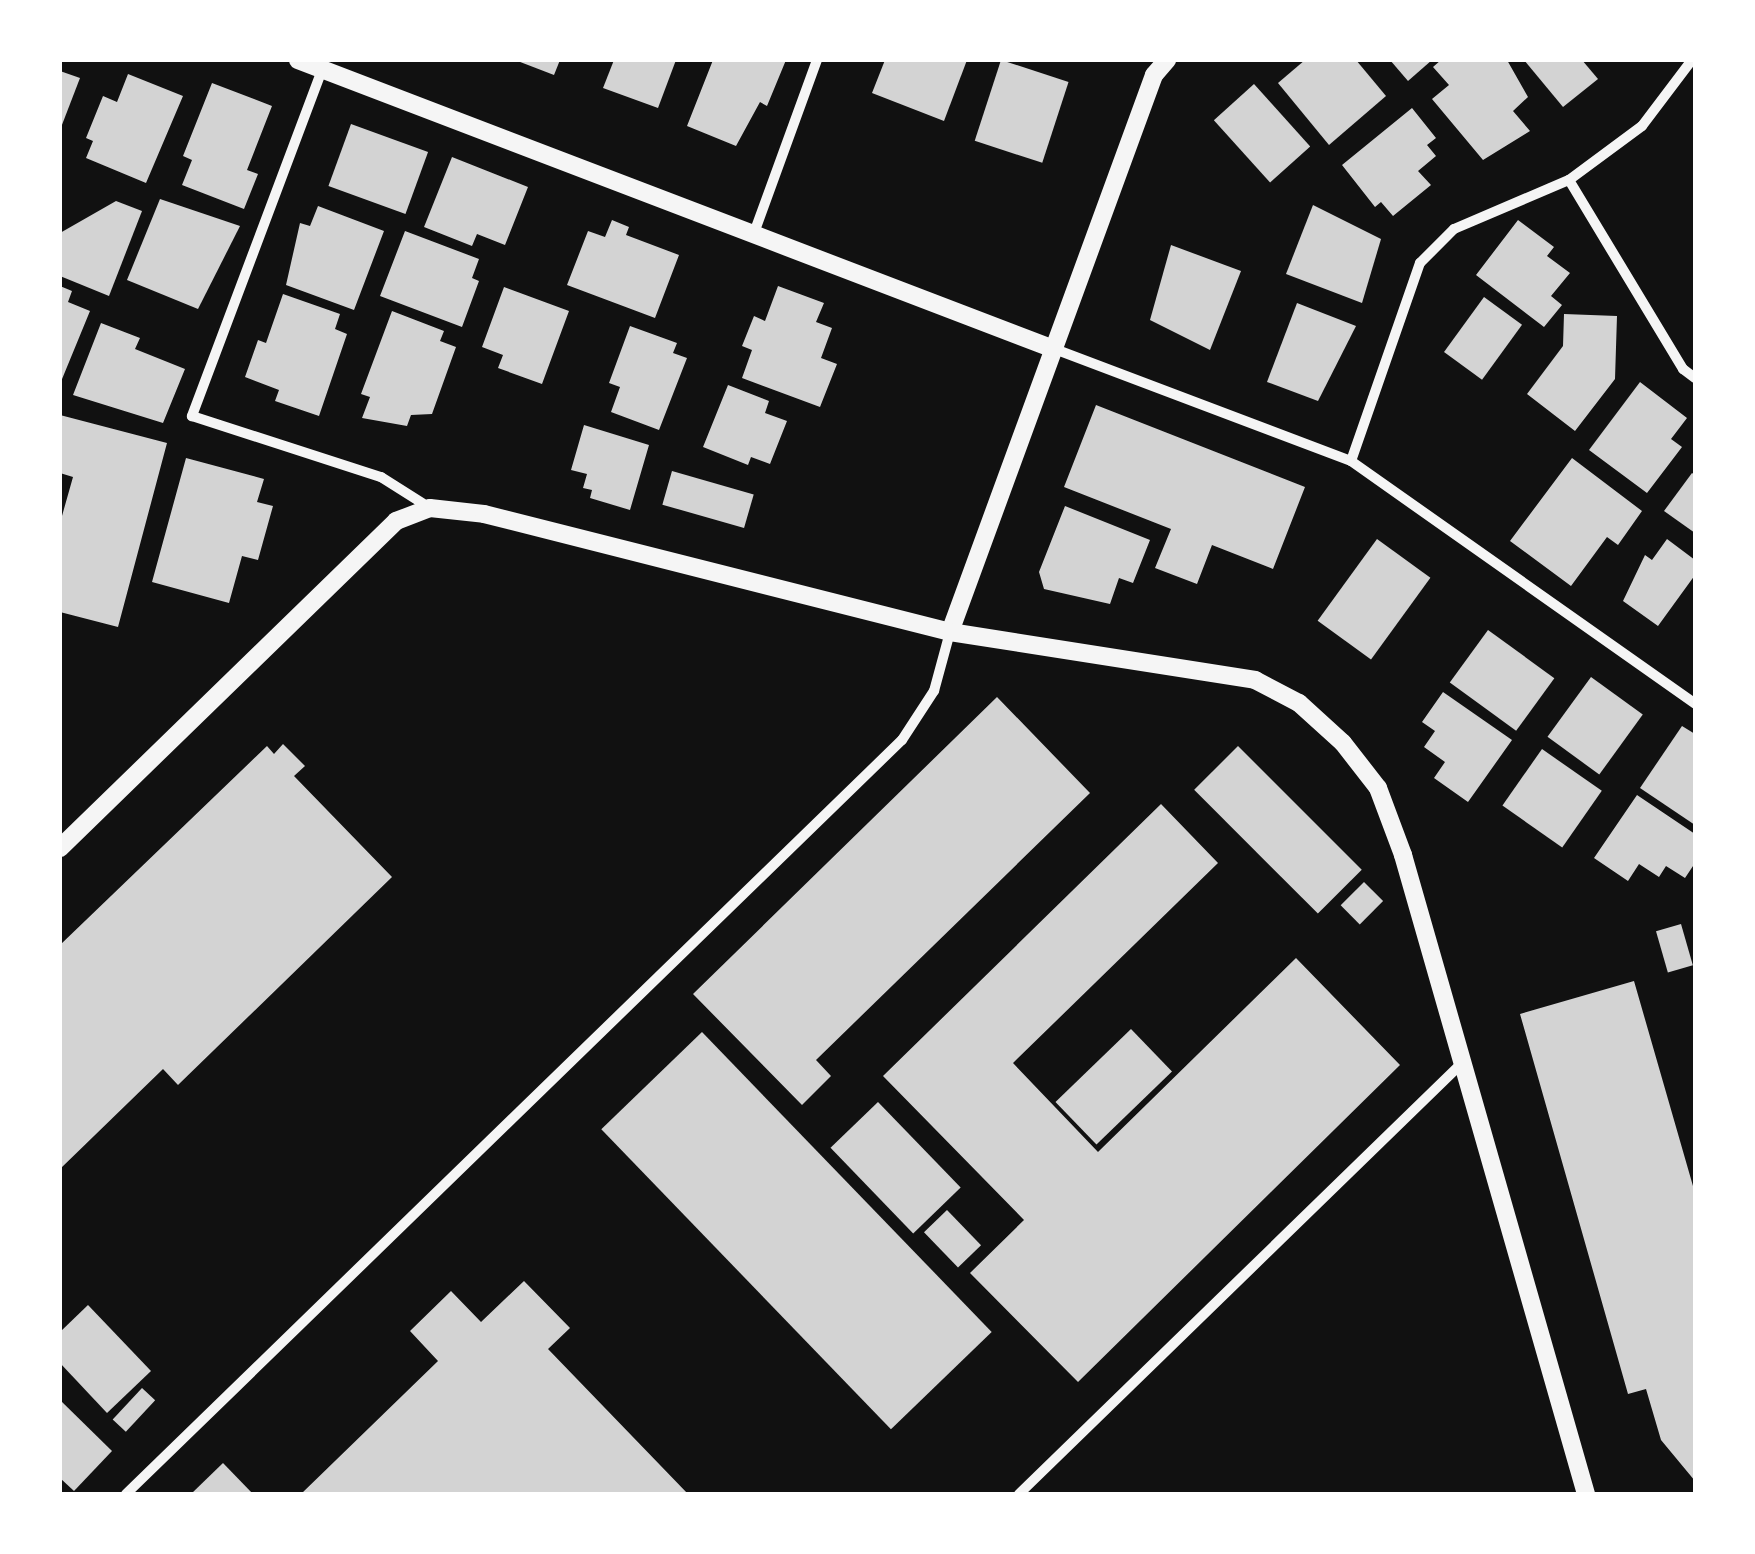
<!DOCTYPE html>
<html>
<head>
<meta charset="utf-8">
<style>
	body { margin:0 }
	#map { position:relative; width:1755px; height:1554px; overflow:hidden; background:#111; font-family:Overpass,sans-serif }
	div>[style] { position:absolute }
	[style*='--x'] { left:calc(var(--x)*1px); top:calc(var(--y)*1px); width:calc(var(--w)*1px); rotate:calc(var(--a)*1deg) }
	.building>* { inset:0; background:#d3d3d3; transform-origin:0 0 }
	.minor>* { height:10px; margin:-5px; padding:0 5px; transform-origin:5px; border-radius:5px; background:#f5f5f5 }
	.tertiary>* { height:18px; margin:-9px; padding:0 9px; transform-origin:9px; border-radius:9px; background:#f5f5f5 }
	span { translate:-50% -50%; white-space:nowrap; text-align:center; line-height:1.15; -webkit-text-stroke:10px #fff; paint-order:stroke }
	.frame { position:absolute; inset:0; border:62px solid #fff; pointer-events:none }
</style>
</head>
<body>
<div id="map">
	<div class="building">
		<i style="clip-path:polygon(515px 60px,560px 60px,554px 75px)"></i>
		<i style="clip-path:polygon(614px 60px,676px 60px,658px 108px,603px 88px)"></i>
		<i style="clip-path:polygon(713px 60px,786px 60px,767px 106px,760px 102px,736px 146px,687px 126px)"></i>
		<i style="clip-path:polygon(885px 60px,967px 60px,944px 121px,872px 93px)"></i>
		<i style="left:1001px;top:60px;width:71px;height:85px;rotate:18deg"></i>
		<i style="clip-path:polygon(1305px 60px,1356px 60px,1386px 96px,1329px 145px,1278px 83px)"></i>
		<i style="clip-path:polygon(1390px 60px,1432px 60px,1408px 81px)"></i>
		<i style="clip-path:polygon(1441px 60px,1507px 60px,1528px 97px,1513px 111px,1530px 131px,1483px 160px,1432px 99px,1449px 85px,1433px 67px)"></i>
		<i style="clip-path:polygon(1524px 60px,1582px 60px,1598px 79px,1563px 107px)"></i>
		<i style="clip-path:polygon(60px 71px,80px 78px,60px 130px)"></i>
		<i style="clip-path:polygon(128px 74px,183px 96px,146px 183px,86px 158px,93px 141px,86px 138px,103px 96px,117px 102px)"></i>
		<i style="clip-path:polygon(212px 83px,272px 106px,247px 170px,258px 174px,244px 209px,182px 185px,192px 160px,183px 156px)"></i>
		<i style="left:1254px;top:84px;width:84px;height:54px;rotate:48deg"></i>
		<i style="clip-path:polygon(1412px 108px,1436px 138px,1427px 145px,1436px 156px,1418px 171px,1431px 185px,1393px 216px,1381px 202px,1375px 207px,1342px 165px)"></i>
		<i style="left:351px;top:124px;width:82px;height:66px;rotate:20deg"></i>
		<i style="clip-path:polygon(452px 157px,528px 187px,505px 245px,477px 234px,472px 246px,424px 227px)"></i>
		<i style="clip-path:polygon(160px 199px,240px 226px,198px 309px,127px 280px)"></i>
		<i style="clip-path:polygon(116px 201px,142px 211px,109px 296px,60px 276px,60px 233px)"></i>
		<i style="clip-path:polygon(1313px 205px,1381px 239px,1362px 303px,1286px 274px)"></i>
		<i style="clip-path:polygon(318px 206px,384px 231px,354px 310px,286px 285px,300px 223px,310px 226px)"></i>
		<i style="clip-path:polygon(612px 220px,629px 227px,626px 235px,679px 255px,655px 318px,567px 285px,588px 231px,605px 237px)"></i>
		<i style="clip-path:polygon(1518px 220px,1554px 247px,1547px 256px,1570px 273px,1551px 296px,1562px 305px,1544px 327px,1476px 275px)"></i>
		<i style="clip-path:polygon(405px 231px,479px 259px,472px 278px,479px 281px,462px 327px,380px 296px)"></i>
		<i style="clip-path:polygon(1171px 245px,1241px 271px,1210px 350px,1150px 320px)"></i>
		<i style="clip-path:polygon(60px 286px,72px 291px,68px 302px,90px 311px,60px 384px)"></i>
		<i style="clip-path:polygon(778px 286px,824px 303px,816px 322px,832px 328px,821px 358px,837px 364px,820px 407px,742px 378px,752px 350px,742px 346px,754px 316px,765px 321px)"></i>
		<i style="clip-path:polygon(504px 287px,569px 311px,542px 384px,498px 368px,503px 355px,482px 347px)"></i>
		<i style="clip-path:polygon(283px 294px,340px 314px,335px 329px,347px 334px,319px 416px,275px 401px,279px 390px,245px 377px,258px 340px,266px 343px)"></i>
		<i style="left:1484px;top:297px;width:47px;height:68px;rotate:36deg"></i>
		<i style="clip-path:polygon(1297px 303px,1356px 326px,1318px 401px,1267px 382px)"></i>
		<i style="clip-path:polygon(392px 311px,444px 331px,440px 341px,456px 347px,432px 414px,411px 415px,407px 426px,362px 418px,370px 397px,361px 394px)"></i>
		<i style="clip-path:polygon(1564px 314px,1617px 316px,1615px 379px,1575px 431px,1527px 394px,1563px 346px)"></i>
		<i style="clip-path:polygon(101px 323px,140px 338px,135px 349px,185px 369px,163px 423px,73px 395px)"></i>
		<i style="clip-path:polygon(630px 326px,677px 343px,673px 353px,687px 358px,659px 430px,611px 412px,620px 387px,609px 383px)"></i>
		<i style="clip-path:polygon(1640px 382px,1687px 418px,1671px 439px,1682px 447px,1647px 493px,1589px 450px)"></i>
		<i style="clip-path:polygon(728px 385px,769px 401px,765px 413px,787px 421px,770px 464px,751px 457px,748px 465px,703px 447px)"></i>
		<i style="clip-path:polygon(1096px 405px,1305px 487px,1273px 569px,1212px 545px,1197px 584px,1155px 568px,1171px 529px,1064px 487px)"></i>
		<i style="clip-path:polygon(60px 415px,167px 443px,118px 627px,60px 612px,60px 523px,73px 477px,60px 473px)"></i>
		<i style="clip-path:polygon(584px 425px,649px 445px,630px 510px,590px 498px,592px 490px,583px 488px,587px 474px,571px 470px)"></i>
		<i style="clip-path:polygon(186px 458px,264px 479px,257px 502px,273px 506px,258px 560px,242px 556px,229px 603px,152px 582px)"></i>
		<i style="clip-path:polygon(1572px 458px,1642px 511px,1618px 545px,1607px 537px,1571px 586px,1510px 541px)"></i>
		<i style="left:672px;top:471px;width:85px;height:35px;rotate:16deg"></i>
		<i style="clip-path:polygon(1692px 473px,1695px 475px,1695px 533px,1664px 511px)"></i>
		<i style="clip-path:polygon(1065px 506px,1150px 540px,1133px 583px,1119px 578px,1110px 604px,1044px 589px,1039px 572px)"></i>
		<i style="left:1377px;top:539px;width:66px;height:101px;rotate:36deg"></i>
		<i style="clip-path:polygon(1667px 539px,1695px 560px,1695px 575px,1658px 626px,1623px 601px,1645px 555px,1652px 560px)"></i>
		<i style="left:1488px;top:630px;width:82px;height:65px;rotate:36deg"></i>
		<i style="left:1591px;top:677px;width:64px;height:74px;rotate:36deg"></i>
		<i style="clip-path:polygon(1443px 692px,1512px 740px,1468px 802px,1434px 778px,1445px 762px,1424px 747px,1435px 731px,1422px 722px)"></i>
		<i style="clip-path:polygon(997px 697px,1090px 793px,816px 1060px,831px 1076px,802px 1105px,693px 994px)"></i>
		<i style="clip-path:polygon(1682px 726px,1695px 734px,1695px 825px,1640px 788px)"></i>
		<i style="clip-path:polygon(283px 744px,305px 766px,294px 776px,392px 877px,178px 1085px,163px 1069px,60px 1169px,60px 945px,267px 746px,274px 754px)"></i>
		<i style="left:1238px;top:746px;width:175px;height:62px;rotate:45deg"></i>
		<i style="left:1542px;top:749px;width:73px;height:69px;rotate:35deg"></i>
		<i style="clip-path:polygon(1637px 795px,1695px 834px,1695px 863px,1685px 878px,1666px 866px,1659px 877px,1639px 864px,1628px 881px,1594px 858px)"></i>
		<i style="clip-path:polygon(1161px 804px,1218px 863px,1013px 1063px,1098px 1152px,1296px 958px,1400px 1065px,1078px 1382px,970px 1273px,1024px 1220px,883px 1076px)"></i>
		<i style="left:1364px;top:882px;width:27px;height:33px;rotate:45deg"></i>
		<i style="left:1681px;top:924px;width:43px;height:26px;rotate:74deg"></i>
		<i style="clip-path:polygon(1634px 981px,1695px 1193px,1695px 1481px,1661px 1440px,1646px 1389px,1628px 1394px,1520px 1014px)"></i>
		<i style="left:1131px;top:1029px;width:59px;height:105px;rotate:46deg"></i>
		<i style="left:702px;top:1032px;width:417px;height:140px;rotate:46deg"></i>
		<i style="left:878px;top:1102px;width:119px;height:66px;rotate:46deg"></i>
		<i style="left:947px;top:1210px;width:49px;height:32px;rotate:46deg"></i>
		<i style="clip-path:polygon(524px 1281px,570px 1328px,548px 1349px,688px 1494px,301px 1494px,438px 1361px,410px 1331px,451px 1291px,481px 1322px)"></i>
		<i style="clip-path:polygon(88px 1305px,151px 1371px,107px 1413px,60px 1363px,60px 1332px)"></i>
		<i style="left:142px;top:1388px;width:18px;height:43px;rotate:43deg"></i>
		<i style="clip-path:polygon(60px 1400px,112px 1451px,74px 1491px,60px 1478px)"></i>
		<i style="clip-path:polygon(223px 1463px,253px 1494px,191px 1494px)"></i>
	</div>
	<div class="minor">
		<i style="--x:322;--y:70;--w:370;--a:110.6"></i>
		<i style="--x:192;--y:416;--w:199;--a:17.9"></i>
		<i style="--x:381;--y:477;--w:58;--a:32.3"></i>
		<i style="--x:1569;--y:180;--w:221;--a:58.9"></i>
		<i style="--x:1683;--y:369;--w:15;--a:37"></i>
		<i style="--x:754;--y:233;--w:184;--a:-70"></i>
		<i style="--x:1052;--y:348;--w:320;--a:20.7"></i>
		<i style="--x:1351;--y:461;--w:421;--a:35.2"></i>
		<i style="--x:1351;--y:461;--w:210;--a:-70.8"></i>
		<i style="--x:1420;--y:263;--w:48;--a:-45"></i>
		<i style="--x:1454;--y:229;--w:125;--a:-23.1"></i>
		<i style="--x:1569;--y:180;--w:91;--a:-36.5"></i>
		<i style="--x:1642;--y:126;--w:83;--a:-52.9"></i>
		<i style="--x:126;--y:1494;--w:1082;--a:-44.18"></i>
		<i style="--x:902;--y:740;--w:59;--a:-56.9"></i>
		<i style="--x:934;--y:691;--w:61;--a:-74.8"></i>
		<i style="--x:1019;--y:1494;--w:615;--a:-44.21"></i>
	</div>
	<div class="tertiary">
		<i style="--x:298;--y:60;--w:806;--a:20.93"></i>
		<i style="--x:950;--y:632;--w:593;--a:-69.88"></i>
		<i style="--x:1154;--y:75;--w:20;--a:-49"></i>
		<i style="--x:60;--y:848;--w:469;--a:-44.2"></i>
		<i style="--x:396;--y:521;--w:36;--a:-21"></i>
		<i style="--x:430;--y:508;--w:54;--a:6.3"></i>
		<i style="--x:484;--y:514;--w:481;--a:14.2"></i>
		<i style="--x:950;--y:632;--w:309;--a:8.9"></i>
		<i style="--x:1255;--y:680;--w:50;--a:27.6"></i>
		<i style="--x:1299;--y:703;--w:59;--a:42.3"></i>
		<i style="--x:1343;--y:743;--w:57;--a:52.1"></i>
		<i style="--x:1378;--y:788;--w:72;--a:69.5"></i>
		<i style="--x:1403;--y:855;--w:665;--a:74.02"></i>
	</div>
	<div class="frame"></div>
</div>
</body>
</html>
